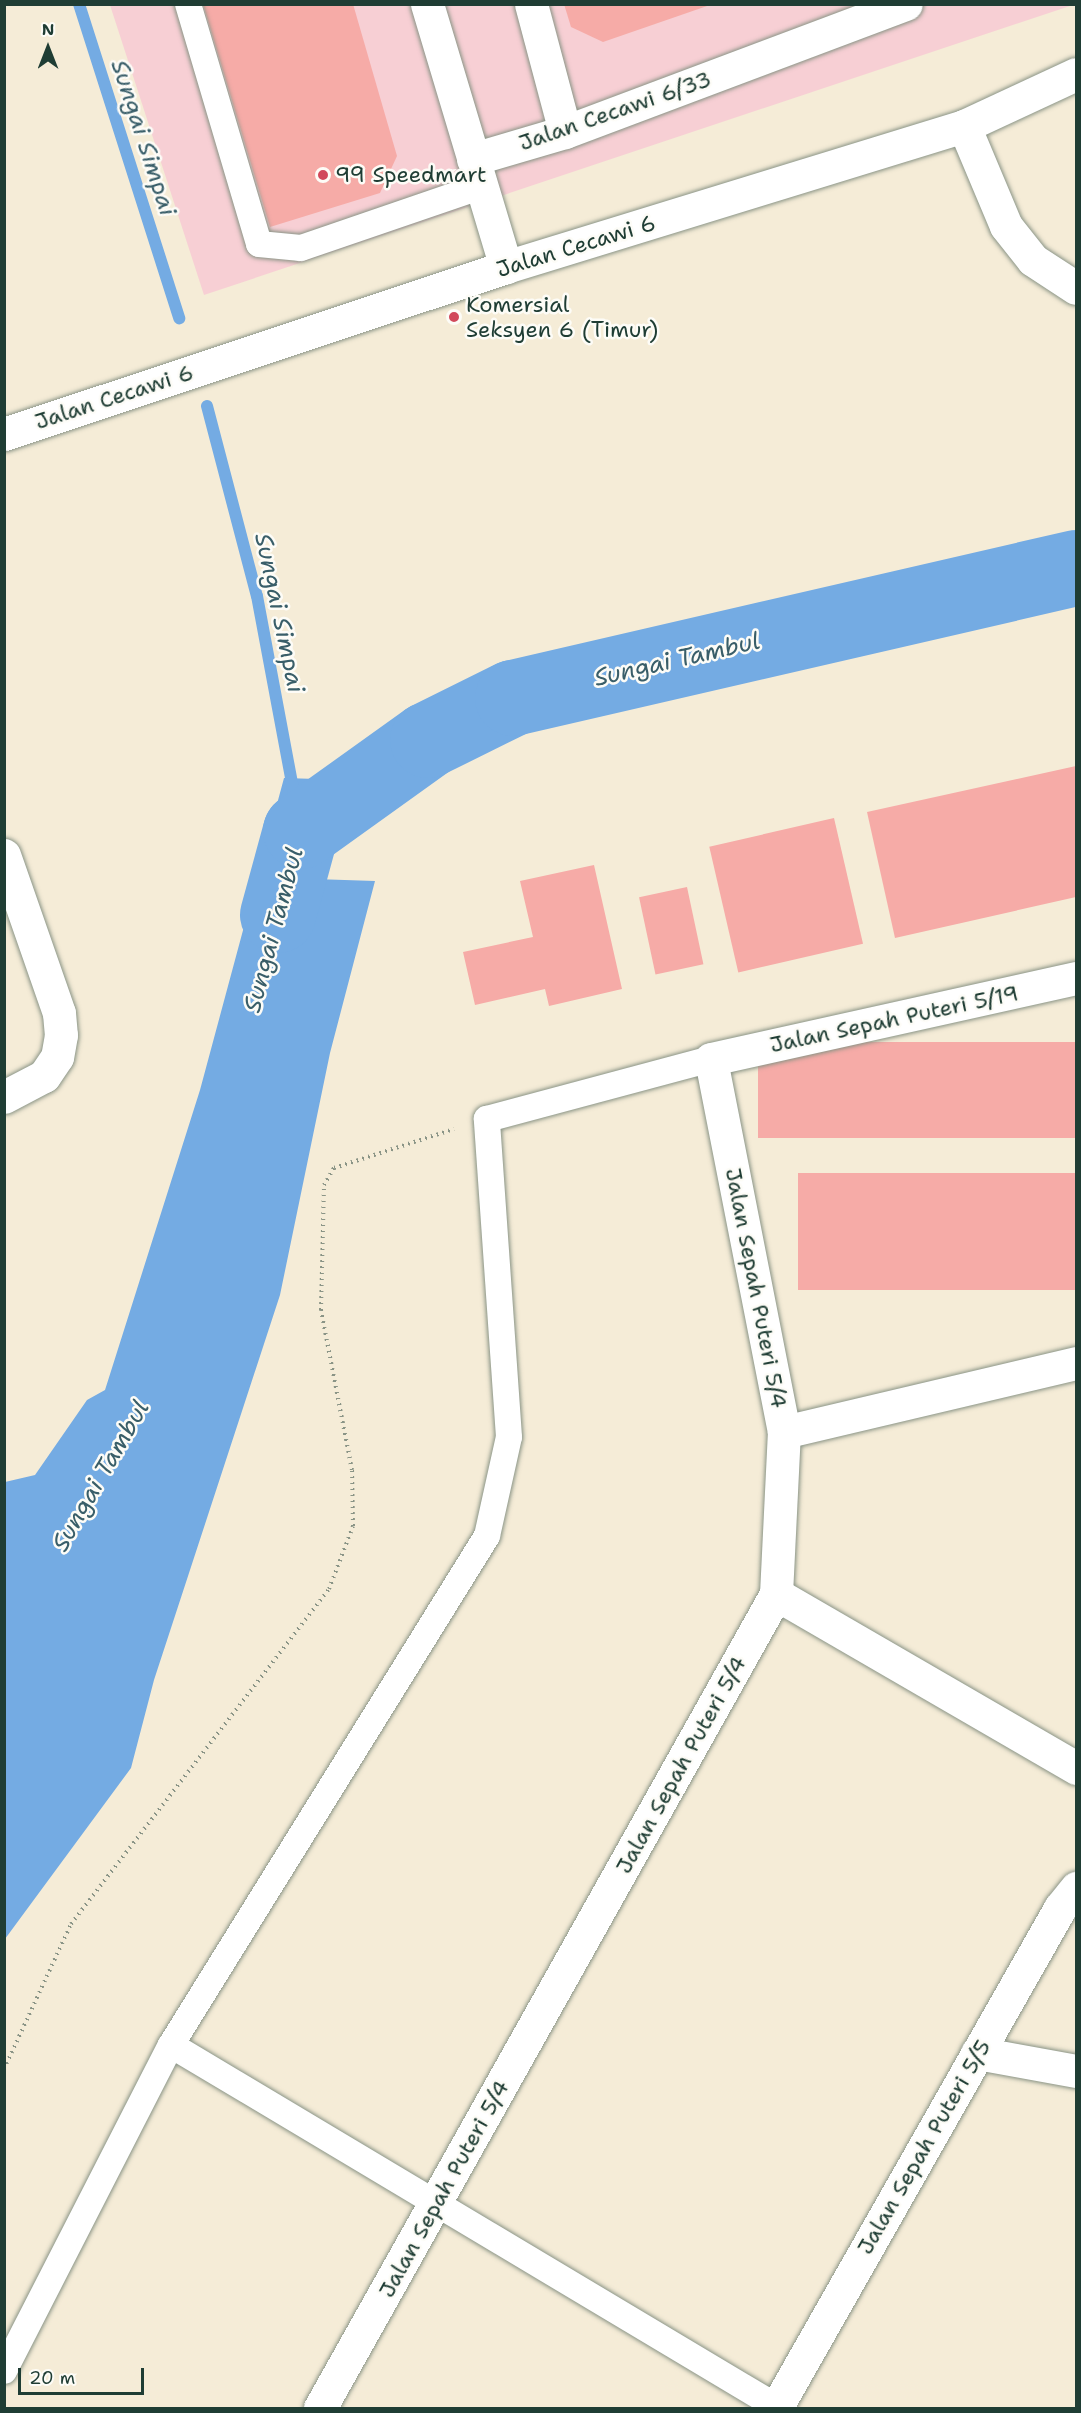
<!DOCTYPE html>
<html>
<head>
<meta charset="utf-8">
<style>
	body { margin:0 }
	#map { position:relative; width:1081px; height:2413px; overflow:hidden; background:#f5ecd7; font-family:"Shantell Sans",sans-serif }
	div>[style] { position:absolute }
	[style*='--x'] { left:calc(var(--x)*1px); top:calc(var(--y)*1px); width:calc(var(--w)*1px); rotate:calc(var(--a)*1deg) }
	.built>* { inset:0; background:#f7cfd4 }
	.water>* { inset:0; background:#74abe3 }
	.stream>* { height:12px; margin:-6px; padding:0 6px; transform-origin:6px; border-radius:6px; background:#74abe3 }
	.river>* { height:76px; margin:-38px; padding:0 38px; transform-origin:38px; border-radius:38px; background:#74abe3 }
	.building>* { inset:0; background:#f6aba7; transform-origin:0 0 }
	.path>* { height:4px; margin-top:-2px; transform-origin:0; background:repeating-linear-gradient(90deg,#8a9486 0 1.5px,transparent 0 6px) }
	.roads { filter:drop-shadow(0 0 2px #8a9486) drop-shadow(0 0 2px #8a9486) }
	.service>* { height:26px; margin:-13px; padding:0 13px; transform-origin:13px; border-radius:13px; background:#fff }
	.minor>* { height:33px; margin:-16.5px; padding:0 16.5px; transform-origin:16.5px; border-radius:16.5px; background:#fff }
	.tertiary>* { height:33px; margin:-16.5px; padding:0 16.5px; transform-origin:16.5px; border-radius:16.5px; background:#fff }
	.dots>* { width:16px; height:16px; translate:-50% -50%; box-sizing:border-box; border:3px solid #fdfcf7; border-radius:50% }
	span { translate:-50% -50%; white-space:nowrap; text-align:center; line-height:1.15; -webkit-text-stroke:5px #fdfcf7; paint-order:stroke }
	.street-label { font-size:22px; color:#1f3d34 }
	.poi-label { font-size:22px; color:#1f3d34 }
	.left { translate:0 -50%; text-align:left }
	.water-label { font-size:24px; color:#395e69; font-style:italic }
	.frame { position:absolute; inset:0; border:6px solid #1f3d34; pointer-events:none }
	.north { position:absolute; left:18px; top:18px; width:60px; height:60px; -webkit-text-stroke:4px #fdfcf7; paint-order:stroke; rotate:0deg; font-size:16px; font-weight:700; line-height:24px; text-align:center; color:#1f3d34 }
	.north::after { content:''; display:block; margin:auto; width:21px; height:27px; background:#1f3d34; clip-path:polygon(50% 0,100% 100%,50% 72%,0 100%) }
	.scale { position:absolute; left:18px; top:2368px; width:126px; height:27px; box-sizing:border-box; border:3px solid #1f3d34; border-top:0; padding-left:8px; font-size:18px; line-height:21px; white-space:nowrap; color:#1f3d34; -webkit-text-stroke:4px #fdfcf7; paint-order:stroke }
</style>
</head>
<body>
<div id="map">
	<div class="built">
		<i style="clip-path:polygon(1076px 4px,204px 295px,110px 5px)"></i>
	</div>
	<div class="water">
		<i style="clip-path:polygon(284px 778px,317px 779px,314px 879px,375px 881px,330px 1053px,280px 1295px,154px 1680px,131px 1768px,5px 1939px,5px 1482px,35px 1475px,87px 1400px,105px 1390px,200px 1090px)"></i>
	</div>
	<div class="stream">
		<i style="--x:79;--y:4;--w:330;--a:72.3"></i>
		<i style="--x:207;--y:406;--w:196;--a:75.3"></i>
		<i style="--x:257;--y:596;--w:201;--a:79.4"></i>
	</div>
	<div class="river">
		<i style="--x:278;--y:915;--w:87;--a:-74.7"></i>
		<i style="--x:301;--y:831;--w:156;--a:-35.6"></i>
		<i style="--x:428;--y:740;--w:95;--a:-26.3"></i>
		<i style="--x:513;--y:698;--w:578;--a:-13"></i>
	</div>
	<div class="building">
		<i style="clip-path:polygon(203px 4px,353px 4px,397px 156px,380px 193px,270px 227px)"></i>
		<i style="clip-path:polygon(564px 4px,710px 4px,710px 5px,603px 42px,571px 27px)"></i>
		<i style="clip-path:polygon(1076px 766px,1076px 897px,895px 938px,867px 812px)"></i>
		<i style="left:834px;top:818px;width:129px;height:128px;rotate:77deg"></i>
		<i style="clip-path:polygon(594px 865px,622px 989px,549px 1006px,545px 989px,475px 1005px,463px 952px,533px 937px,520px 881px)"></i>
		<i style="left:687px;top:887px;width:79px;height:49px;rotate:78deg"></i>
		<i style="left:1076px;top:1042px;width:96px;height:318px;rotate:90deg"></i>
		<i style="left:1076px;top:1173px;width:117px;height:278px;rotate:90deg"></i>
	</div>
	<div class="path">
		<i style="--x:4;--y:2069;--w:160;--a:-65.2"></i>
		<i style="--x:71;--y:1924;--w:423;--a:-52.4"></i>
		<i style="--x:329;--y:1589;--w:67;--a:-69.1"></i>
		<i style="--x:353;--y:1526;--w:56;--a:-91"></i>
		<i style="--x:352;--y:1470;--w:163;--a:-101"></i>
		<i style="--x:321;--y:1310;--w:125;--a:-88.6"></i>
		<i style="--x:324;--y:1185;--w:20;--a:-60"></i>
		<i style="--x:334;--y:1168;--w:126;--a:-18"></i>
	</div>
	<div class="roads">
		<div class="service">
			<i style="--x:188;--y:4;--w:250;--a:73.5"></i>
			<i style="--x:259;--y:244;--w:42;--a:5.4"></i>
			<i style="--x:301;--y:248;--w:191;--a:-18.9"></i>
			<i style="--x:171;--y:2045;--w:706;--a:30.85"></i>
			<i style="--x:4;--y:2371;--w:366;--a:-62.9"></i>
			<i style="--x:171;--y:2045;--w:599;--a:-58.17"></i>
			<i style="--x:487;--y:1536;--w:101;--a:-77.5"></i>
			<i style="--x:509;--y:1437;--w:319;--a:-94"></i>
			<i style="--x:487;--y:1119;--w:232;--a:-15"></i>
		</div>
		<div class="minor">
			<i style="--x:427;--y:4;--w:275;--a:73.3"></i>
			<i style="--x:531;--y:4;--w:132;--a:75.1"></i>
			<i style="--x:964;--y:126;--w:108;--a:67.2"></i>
			<i style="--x:1006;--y:226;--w:43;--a:51.5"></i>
			<i style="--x:1033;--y:260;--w:51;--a:33.1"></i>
			<i style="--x:473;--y:159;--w:96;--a:-16.4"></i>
			<i style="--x:565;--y:132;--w:364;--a:-20.6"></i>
			<i style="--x:4;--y:855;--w:167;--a:70.8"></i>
			<i style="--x:59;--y:1013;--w:22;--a:85"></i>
			<i style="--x:61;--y:1035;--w:22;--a:100"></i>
			<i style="--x:57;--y:1057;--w:23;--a:124"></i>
			<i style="--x:44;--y:1076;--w:45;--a:152.3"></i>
			<i style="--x:784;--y:1432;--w:300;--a:-13.3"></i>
			<i style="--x:776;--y:1594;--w:347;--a:30.1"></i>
			<i style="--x:977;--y:2053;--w:101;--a:10.3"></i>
			<i style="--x:320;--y:2408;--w:933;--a:-60.74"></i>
			<i style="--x:776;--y:1594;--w:162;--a:-87.2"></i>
			<i style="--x:784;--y:1432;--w:380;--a:-101.1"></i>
			<i style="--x:711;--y:1059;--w:374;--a:-12.5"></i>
			<i style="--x:776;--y:2408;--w:575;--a:-60.4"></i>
			<i style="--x:1060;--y:1908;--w:26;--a:-51"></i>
		</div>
		<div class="tertiary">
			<i style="--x:4;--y:434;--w:529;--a:-18.4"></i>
			<i style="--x:506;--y:267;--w:479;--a:-17.1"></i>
			<i style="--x:964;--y:126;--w:123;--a:-24.9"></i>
		</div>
	</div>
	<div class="dots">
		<i style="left:323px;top:175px;background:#d1495b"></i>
		<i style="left:454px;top:317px;background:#d1495b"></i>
	</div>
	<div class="street-label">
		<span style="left:615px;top:111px;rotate:-19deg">Jalan Cecawi 6/33</span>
		<span style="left:576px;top:246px;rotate:-17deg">Jalan Cecawi 6</span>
		<span style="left:114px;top:397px;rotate:-18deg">Jalan Cecawi 6</span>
		<span style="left:894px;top:1019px;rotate:-12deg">Jalan Sepah Puteri 5/19</span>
		<span style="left:756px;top:1288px;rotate:79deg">Jalan Sepah Puteri 5/4</span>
		<span style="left:681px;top:1765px;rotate:-61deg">Jalan Sepah Puteri 5/4</span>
		<span style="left:924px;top:2147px;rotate:-60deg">Jalan Sepah Puteri 5/5</span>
		<span style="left:444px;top:2189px;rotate:-61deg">Jalan Sepah Puteri 5/4</span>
	</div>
	<div class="poi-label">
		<span class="left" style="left:335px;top:175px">99 Speedmart</span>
		<span class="left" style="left:466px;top:317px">Komersial<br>Seksyen 6 (Timur)</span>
	</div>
	<div class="water-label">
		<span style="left:143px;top:138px;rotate:72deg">Sungai Simpai</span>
		<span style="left:279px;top:613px;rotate:78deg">Sungai Simpai</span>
		<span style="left:677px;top:660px;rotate:-13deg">Sungai Tambul</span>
		<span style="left:274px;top:930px;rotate:-75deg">Sungai Tambul</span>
		<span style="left:101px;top:1476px;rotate:-60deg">Sungai Tambul</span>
	</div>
	<div class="frame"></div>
	<div class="north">N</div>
	<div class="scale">20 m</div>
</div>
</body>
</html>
